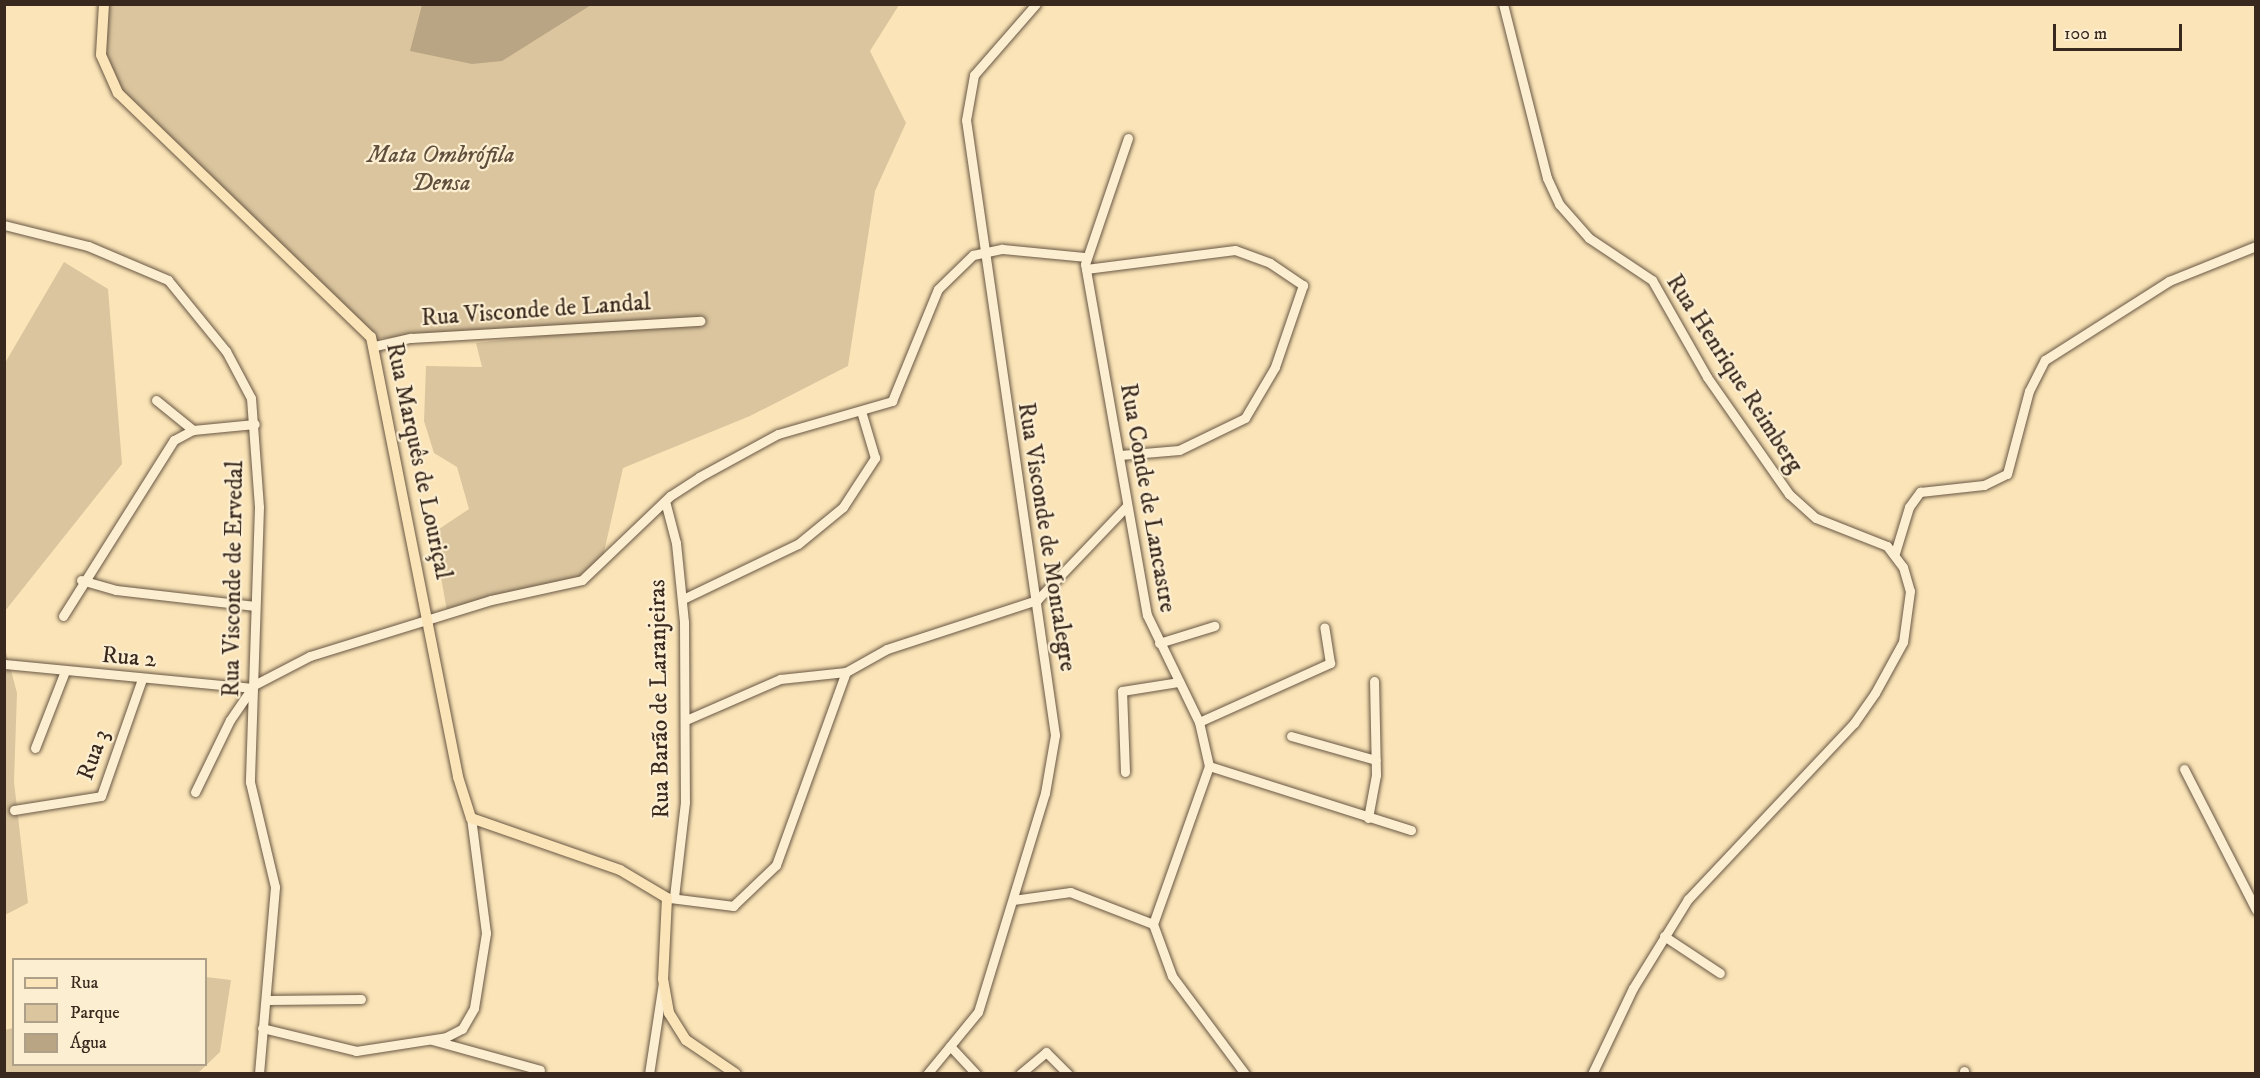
<!DOCTYPE html>
<html>
<head>
<meta charset="utf-8">
<style>
	body { margin:0 }
	#map { position:relative; width:2260px; height:1078px; overflow:hidden; background:#fbe5b8; font-family:"IM FELL DW Pica",serif }
	div>[style] { position:absolute }
	[style*='--x'] { left:calc(var(--x)*1px); top:calc(var(--y)*1px); width:calc(var(--w)*1px); rotate:calc(var(--a)*1deg) }
	.green>* { inset:0; background:#dac59e }
	.water>* { inset:0; background:#b9a583 }
	.roads { filter:drop-shadow(0 0 2px #695744) drop-shadow(0 0 2px #695744) }
	.minor>* { height:9px; margin:-4.5px; padding:0 4.5px; transform-origin:4.5px; border-radius:4.5px; background:#fceed1 }
	.major>* { height:10px; margin:-5px; padding:0 5px; transform-origin:5px; border-radius:5px; background:#fbe5b8 }
	span { translate:-50% -50%; white-space:nowrap; text-align:center; line-height:1.15; -webkit-text-stroke:4.5px #fceed1; paint-order:stroke }
	.park-label { font-size:24px; color:#604f3d; font-style:italic }
	.street-label { font-size:24px; color:#38281d }
	.frame { position:absolute; inset:0; border:6px solid #38281d; pointer-events:none }
	.legend { position:absolute; left:12px; top:958px; width:195px; height:108px; box-sizing:border-box; background:#fceed1; border:2px solid #ae9f89; margin:0; padding:8px 10px; list-style:none; font-size:18px; color:#38281d }
	.legend li { display:flex; align-items:center; gap:12px; height:30px }
	.legend b { width:30px; border:2px solid #ae9f89 }
	.scale { position:absolute; left:2053px; top:24px; width:129px; height:27px; box-sizing:border-box; border:3px solid #38281d; border-top:0; padding-left:8px; font-size:18px; line-height:21px; white-space:nowrap; color:#38281d; -webkit-text-stroke:4px #fceed1; paint-order:stroke }
</style>
</head>
<body>
<div id="map">
	<div class="green">
		<i style="clip-path:polygon(106px 4px,899px 5px,870px 51px,906px 123px,875px 191px,848px 366px,750px 416px,623px 468px,602px 561px,586px 577px,447px 611px,433px 533px,469px 509px,457px 467px,434px 453px,424px 421px,426px 366px,482px 367px,476px 343px,681px 320px,370px 339px,105px 75px)"></i>
		<i style="clip-path:polygon(64px 262px,108px 289px,122px 464px,5px 611px,5px 363px)"></i>
		<i style="clip-path:polygon(4px 644px,17px 693px,14px 782px,28px 903px,5px 915px)"></i>
		<i style="clip-path:polygon(206px 977px,231px 980px,220px 1052px,198px 1073px,5px 1073px,5px 1030px,13px 1028px,14px 1064px,206px 1064px)"></i>
	</div>
	<div class="water">
		<i style="clip-path:polygon(422px 5px,422px 4px,591px 5px,502px 61px,472px 64px,410px 51px)"></i>
	</div>
	<div class="roads">
		<div class="minor">
			<i style="--x:1503;--y:4;--w:179;--a:75.8"></i>
			<i style="--x:1547;--y:178;--w:29;--a:65"></i>
			<i style="--x:1559;--y:204;--w:45;--a:48.6"></i>
			<i style="--x:1589;--y:238;--w:76;--a:33.7"></i>
			<i style="--x:1652;--y:280;--w:112;--a:60.4"></i>
			<i style="--x:1707;--y:377;--w:143;--a:55"></i>
			<i style="--x:1789;--y:494;--w:36;--a:42"></i>
			<i style="--x:1816;--y:518;--w:76;--a:21.5"></i>
			<i style="--x:1887;--y:546;--w:26;--a:53"></i>
			<i style="--x:1903;--y:567;--w:25;--a:74"></i>
			<i style="--x:1910;--y:591;--w:51;--a:97.8"></i>
			<i style="--x:1903;--y:642;--w:58;--a:118.8"></i>
			<i style="--x:1875;--y:693;--w:37;--a:125"></i>
			<i style="--x:1854;--y:723;--w:242;--a:133.3"></i>
			<i style="--x:1688;--y:899;--w:105;--a:121.7"></i>
			<i style="--x:1633;--y:988;--w:95;--a:115.5"></i>
			<i style="--x:1128;--y:138;--w:133;--a:108.8"></i>
			<i style="--x:1085;--y:264;--w:356;--a:80"></i>
			<i style="--x:1147;--y:615;--w:119;--a:64.1"></i>
			<i style="--x:1199;--y:722;--w:45;--a:77.2"></i>
			<i style="--x:1209;--y:766;--w:168;--a:109.5"></i>
			<i style="--x:4;--y:225;--w:87;--a:14"></i>
			<i style="--x:88;--y:246;--w:87;--a:23"></i>
			<i style="--x:168;--y:280;--w:92;--a:50.8"></i>
			<i style="--x:226;--y:351;--w:53;--a:62"></i>
			<i style="--x:251;--y:398;--w:109;--a:85.8"></i>
			<i style="--x:259;--y:507;--w:275;--a:91.9"></i>
			<i style="--x:250;--y:782;--w:108;--a:76.6"></i>
			<i style="--x:275;--y:887;--w:188;--a:94.9"></i>
			<i style="--x:1086;--y:269;--w:150;--a:-7.3"></i>
			<i style="--x:1235;--y:250;--w:37;--a:20"></i>
			<i style="--x:1270;--y:263;--w:40;--a:34"></i>
			<i style="--x:1303;--y:285;--w:87;--a:108.9"></i>
			<i style="--x:1275;--y:367;--w:59;--a:120.5"></i>
			<i style="--x:1245;--y:418;--w:73;--a:154.1"></i>
			<i style="--x:1179;--y:450;--w:59;--a:175.2"></i>
			<i style="--x:375;--y:346;--w:37;--a:-13"></i>
			<i style="--x:411;--y:338;--w:290;--a:-3.4"></i>
			<i style="--x:156;--y:400;--w:48;--a:39"></i>
			<i style="--x:665;--y:501;--w:43;--a:75.3"></i>
			<i style="--x:676;--y:543;--w:79;--a:84.2"></i>
			<i style="--x:684;--y:622;--w:180;--a:89.7"></i>
			<i style="--x:685;--y:802;--w:96;--a:96.6"></i>
			<i style="--x:1895;--y:553;--w:48;--a:-73.1"></i>
			<i style="--x:1909;--y:507;--w:19;--a:-54"></i>
			<i style="--x:1920;--y:492;--w:64;--a:-6.2"></i>
			<i style="--x:1984;--y:485;--w:25;--a:-26"></i>
			<i style="--x:2007;--y:474;--w:86;--a:-75.2"></i>
			<i style="--x:2029;--y:391;--w:35;--a:-63"></i>
			<i style="--x:2045;--y:360;--w:147;--a:-32.5"></i>
			<i style="--x:2169;--y:281;--w:94;--a:-21.9"></i>
			<i style="--x:81;--y:580;--w:36;--a:16"></i>
			<i style="--x:116;--y:590;--w:140;--a:6.6"></i>
			<i style="--x:683;--y:599;--w:127;--a:-25.6"></i>
			<i style="--x:798;--y:544;--w:58;--a:-39.4"></i>
			<i style="--x:843;--y:507;--w:59;--a:-56.9"></i>
			<i style="--x:875;--y:458;--w:49;--a:-106.6"></i>
			<i style="--x:63;--y:616;--w:208;--a:-57.8"></i>
			<i style="--x:174;--y:440;--w:21;--a:-28"></i>
			<i style="--x:193;--y:430;--w:62;--a:-5.5"></i>
			<i style="--x:1159;--y:643;--w:58;--a:-17.2"></i>
			<i style="--x:4;--y:664;--w:248;--a:5.5"></i>
			<i style="--x:686;--y:720;--w:103;--a:-23.6"></i>
			<i style="--x:780;--y:679;--w:66;--a:-6.1"></i>
			<i style="--x:846;--y:672;--w:47;--a:-29.3"></i>
			<i style="--x:887;--y:649;--w:158;--a:-18.1"></i>
			<i style="--x:1037;--y:600;--w:129;--a:-46.3"></i>
			<i style="--x:1199;--y:722;--w:144;--a:-24.2"></i>
			<i style="--x:1330;--y:663;--w:36;--a:-99"></i>
			<i style="--x:1291;--y:736;--w:88;--a:15.8"></i>
			<i style="--x:35;--y:748;--w:83;--a:-68.7"></i>
			<i style="--x:1209;--y:766;--w:212;--a:17.6"></i>
			<i style="--x:2184;--y:769;--w:158;--a:62.9"></i>
			<i style="--x:1125;--y:772;--w:81;--a:-92.1"></i>
			<i style="--x:1122;--y:691;--w:58;--a:-9"></i>
			<i style="--x:195;--y:792;--w:80;--a:-64.1"></i>
			<i style="--x:230;--y:720;--w:42;--a:-55.6"></i>
			<i style="--x:254;--y:685;--w:63;--a:-27.4"></i>
			<i style="--x:310;--y:656;--w:189;--a:-17.2"></i>
			<i style="--x:491;--y:600;--w:93;--a:-12.4"></i>
			<i style="--x:582;--y:580;--w:122;--a:-43.7"></i>
			<i style="--x:670;--y:496;--w:35;--a:-33"></i>
			<i style="--x:699;--y:477;--w:90;--a:-28.6"></i>
			<i style="--x:778;--y:434;--w:119;--a:-16.1"></i>
			<i style="--x:892;--y:401;--w:121;--a:-67.7"></i>
			<i style="--x:938;--y:289;--w:49;--a:-44.2"></i>
			<i style="--x:973;--y:255;--w:30;--a:-12"></i>
			<i style="--x:1002;--y:249;--w:83;--a:5.5"></i>
			<i style="--x:14;--y:810;--w:88;--a:-9.1"></i>
			<i style="--x:101;--y:796;--w:124;--a:-70.7"></i>
			<i style="--x:1368;--y:818;--w:44;--a:-79.5"></i>
			<i style="--x:1376;--y:775;--w:94;--a:-91.2"></i>
			<i style="--x:670;--y:898;--w:64;--a:7.2"></i>
			<i style="--x:733;--y:906;--w:59;--a:-43.6"></i>
			<i style="--x:776;--y:865;--w:205;--a:-70.1"></i>
			<i style="--x:1013;--y:900;--w:58;--a:-8"></i>
			<i style="--x:1070;--y:892;--w:89;--a:21.1"></i>
			<i style="--x:1153;--y:924;--w:55;--a:69.9"></i>
			<i style="--x:1172;--y:976;--w:122;--a:53.3"></i>
			<i style="--x:1664;--y:936;--w:67;--a:33.5"></i>
			<i style="--x:268;--y:1000;--w:93;--a:-0.6"></i>
			<i style="--x:262;--y:1028;--w:97;--a:13.7"></i>
			<i style="--x:356;--y:1051;--w:91;--a:-8.8"></i>
			<i style="--x:446;--y:1037;--w:18;--a:-27"></i>
			<i style="--x:462;--y:1029;--w:24;--a:-60"></i>
			<i style="--x:474;--y:1008;--w:76;--a:-80.9"></i>
			<i style="--x:486;--y:933;--w:116;--a:-97.4"></i>
			<i style="--x:432;--y:1040;--w:112;--a:15.5"></i>
			<i style="--x:950;--y:1046;--w:38;--a:47"></i>
			<i style="--x:649;--y:1074;--w:93;--a:-81.3"></i>
			<i style="--x:927;--y:1074;--w:80;--a:-50.6"></i>
			<i style="--x:978;--y:1012;--w:229;--a:-73"></i>
			<i style="--x:1045;--y:793;--w:59;--a:-80.2"></i>
			<i style="--x:1055;--y:735;--w:621;--a:-98.23"></i>
			<i style="--x:966;--y:120;--w:46;--a:-79.9"></i>
			<i style="--x:974;--y:75;--w:94;--a:-48.9"></i>
			<i style="--x:1020;--y:1074;--w:34;--a:-40"></i>
			<i style="--x:1046;--y:1052;--w:31;--a:45"></i>
			<i style="--x:1964;--y:1074;--w:3;--a:-90"></i>
		</div>
		<div class="major">
			<i style="--x:104;--y:4;--w:51;--a:93.4"></i>
			<i style="--x:101;--y:55;--w:42;--a:65.9"></i>
			<i style="--x:118;--y:93;--w:351;--a:44"></i>
			<i style="--x:371;--y:337;--w:449;--a:78.8"></i>
			<i style="--x:458;--y:777;--w:43;--a:72.4"></i>
			<i style="--x:471;--y:818;--w:158;--a:19.2"></i>
			<i style="--x:620;--y:870;--w:55;--a:30.8"></i>
			<i style="--x:667;--y:898;--w:81;--a:92.8"></i>
			<i style="--x:663;--y:979;--w:35;--a:80"></i>
			<i style="--x:669;--y:1013;--w:32;--a:58"></i>
			<i style="--x:686;--y:1040;--w:60;--a:34.2"></i>
		</div>
	</div>
	<div class="park-label">
		<span style="left:441px;top:170px">Mata Ombrófila<br>Densa</span>
	</div>
	<div class="street-label">
		<span style="left:536px;top:311px;rotate:-4deg">Rua Visconde de Landal</span>
		<span style="left:1734px;top:374px;rotate:57deg">Rua Henrique Reimberg</span>
		<span style="left:418px;top:461px;rotate:78deg">Rua Marquês de Louriçal</span>
		<span style="left:1147px;top:498px;rotate:80deg">Rua Conde de Lancastre</span>
		<span style="left:1046px;top:537px;rotate:81deg">Rua Visconde de Montalegre</span>
		<span style="left:234px;top:579px;rotate:-89deg">Rua Visconde de Ervedal</span>
		<span style="left:129px;top:658px;rotate:5deg">Rua 2</span>
		<span style="left:660px;top:699px;rotate:-91deg">Rua Barão de Laranjeiras</span>
		<span style="left:94px;top:755px;rotate:-70deg">Rua 3</span>
	</div>
	<div class="frame"></div>
	<ul class="legend">
	<li><b style="height:8px;background:#fbe5b8"></b>Rua</li>
	<li><b style="height:16px;background:#dac59e"></b>Parque</li>
	<li><b style="height:16px;background:#b9a583"></b>Água</li>
	</ul>
	<div class="scale">100 m</div>
</div>
</body>
</html>
